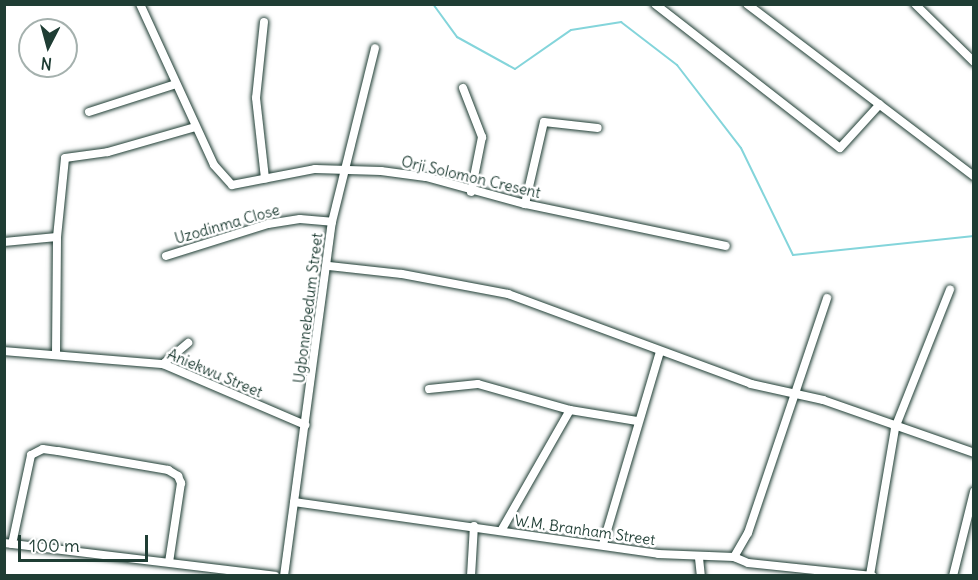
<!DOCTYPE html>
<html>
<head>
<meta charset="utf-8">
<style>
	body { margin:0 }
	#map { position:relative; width:978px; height:580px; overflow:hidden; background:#fff; font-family:Delius,sans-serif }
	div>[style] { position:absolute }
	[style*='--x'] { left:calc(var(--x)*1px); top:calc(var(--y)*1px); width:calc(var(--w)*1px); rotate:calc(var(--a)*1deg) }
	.stream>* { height:2px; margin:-1px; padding:0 1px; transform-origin:1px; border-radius:1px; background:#84d5db }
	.roads { filter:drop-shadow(0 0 2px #1f3d34) drop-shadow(0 0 2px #1f3d34) }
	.street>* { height:8px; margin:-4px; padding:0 4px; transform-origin:4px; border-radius:4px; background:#fff }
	span { translate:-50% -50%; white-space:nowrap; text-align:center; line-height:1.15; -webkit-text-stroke:5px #fff; paint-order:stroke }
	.street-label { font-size:15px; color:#1f3d34 }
	.frame { position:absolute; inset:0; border:6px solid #1f3d34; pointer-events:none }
	.north { position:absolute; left:18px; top:18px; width:60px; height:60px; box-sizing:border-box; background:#fff; border:2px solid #a5b1ae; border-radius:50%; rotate:186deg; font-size:16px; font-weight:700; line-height:24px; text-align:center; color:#1f3d34 }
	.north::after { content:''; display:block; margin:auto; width:21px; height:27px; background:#1f3d34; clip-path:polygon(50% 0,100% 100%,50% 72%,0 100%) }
	.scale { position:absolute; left:18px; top:535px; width:130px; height:27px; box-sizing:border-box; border:3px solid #1f3d34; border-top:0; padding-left:8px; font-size:18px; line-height:21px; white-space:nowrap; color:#1f3d34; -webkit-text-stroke:4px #fff; paint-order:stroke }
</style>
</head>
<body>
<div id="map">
	<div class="stream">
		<i style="--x:433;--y:4;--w:41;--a:54"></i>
		<i style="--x:457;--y:37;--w:66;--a:28.9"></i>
		<i style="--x:515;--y:69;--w:68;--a:-34.9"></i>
		<i style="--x:571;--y:30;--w:51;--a:-9.1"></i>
		<i style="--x:621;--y:22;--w:71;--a:37.5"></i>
		<i style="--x:677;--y:65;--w:105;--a:52.4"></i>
		<i style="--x:741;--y:148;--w:119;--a:64.1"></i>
		<i style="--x:793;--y:255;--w:182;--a:-6"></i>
	</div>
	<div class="roads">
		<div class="street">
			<i style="--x:140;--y:4;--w:177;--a:65.3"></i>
			<i style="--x:214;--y:165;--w:27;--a:48"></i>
			<i style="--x:232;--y:185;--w:85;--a:-10.9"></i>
			<i style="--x:315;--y:169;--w:66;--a:1.7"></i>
			<i style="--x:381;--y:171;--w:45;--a:7.6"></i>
			<i style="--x:426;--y:177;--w:103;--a:15.3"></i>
			<i style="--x:525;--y:204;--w:205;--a:11.8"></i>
			<i style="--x:655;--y:4;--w:234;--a:37.9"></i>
			<i style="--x:840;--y:148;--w:59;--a:-47.7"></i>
			<i style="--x:747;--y:4;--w:285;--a:37.2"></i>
			<i style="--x:915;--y:4;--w:83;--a:44.5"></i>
			<i style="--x:264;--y:22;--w:76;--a:96"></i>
			<i style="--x:256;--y:98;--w:81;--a:83.6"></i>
			<i style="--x:463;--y:88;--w:53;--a:68.8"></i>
			<i style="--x:482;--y:137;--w:56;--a:101.3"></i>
			<i style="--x:89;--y:112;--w:91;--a:-17.8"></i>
			<i style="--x:525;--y:204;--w:84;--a:-77"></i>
			<i style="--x:544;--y:122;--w:54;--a:6.3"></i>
			<i style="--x:4;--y:242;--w:53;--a:-5.4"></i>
			<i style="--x:166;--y:256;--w:107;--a:-17.4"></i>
			<i style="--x:268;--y:224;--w:32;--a:-9"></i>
			<i style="--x:300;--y:219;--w:32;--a:5"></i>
			<i style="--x:329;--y:266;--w:73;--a:6.3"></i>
			<i style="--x:402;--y:274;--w:108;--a:10.7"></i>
			<i style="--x:508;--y:294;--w:259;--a:20.3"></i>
			<i style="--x:751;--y:384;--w:74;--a:12.5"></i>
			<i style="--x:823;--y:400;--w:160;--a:19.3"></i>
			<i style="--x:4;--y:351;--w:160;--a:4.7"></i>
			<i style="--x:163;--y:364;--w:155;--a:23.2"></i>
			<i style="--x:56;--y:354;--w:117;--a:-89.5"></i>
			<i style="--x:57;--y:237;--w:79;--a:-84.2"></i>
			<i style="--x:65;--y:158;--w:43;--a:-7.9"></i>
			<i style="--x:108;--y:152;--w:91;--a:-16"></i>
			<i style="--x:163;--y:364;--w:33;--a:-40"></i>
			<i style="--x:429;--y:389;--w:49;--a:-5.8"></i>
			<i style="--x:478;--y:384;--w:96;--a:15.8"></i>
			<i style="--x:570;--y:410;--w:139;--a:119.7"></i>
			<i style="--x:570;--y:410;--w:68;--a:9.3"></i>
			<i style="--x:294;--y:502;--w:368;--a:8.1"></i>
			<i style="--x:658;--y:554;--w:76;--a:2.3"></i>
			<i style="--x:734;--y:557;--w:15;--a:23"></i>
			<i style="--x:748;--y:563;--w:125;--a:6"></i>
			<i style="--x:4;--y:543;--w:273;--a:6.9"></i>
			<i style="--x:12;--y:544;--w:91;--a:-77.9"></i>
			<i style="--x:31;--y:455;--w:13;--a:-27"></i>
			<i style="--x:43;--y:449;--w:15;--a:8"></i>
			<i style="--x:58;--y:451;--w:112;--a:9.8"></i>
			<i style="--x:168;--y:470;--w:12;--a:31"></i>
			<i style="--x:178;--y:476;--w:8;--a:67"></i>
			<i style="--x:181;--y:483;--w:80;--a:98.6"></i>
			<i style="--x:603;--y:544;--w:200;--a:-73.5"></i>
			<i style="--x:734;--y:557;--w:28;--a:-60"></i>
			<i style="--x:748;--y:533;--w:248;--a:-71.4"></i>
			<i style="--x:699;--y:558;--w:18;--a:84"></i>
			<i style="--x:870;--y:575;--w:149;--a:-80.3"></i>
			<i style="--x:895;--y:428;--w:149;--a:-68.3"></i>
			<i style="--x:284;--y:576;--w:357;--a:-82.3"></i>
			<i style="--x:332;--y:222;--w:179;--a:-76.1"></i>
			<i style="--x:471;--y:576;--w:50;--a:-86.6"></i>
			<i style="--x:953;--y:576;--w:87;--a:-76"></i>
		</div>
	</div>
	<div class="street-label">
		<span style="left:471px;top:177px;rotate:13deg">Orji Solomon Cresent</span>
		<span style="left:227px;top:224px;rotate:-16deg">Uzodinma Close</span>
		<span style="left:308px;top:308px;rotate:-83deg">Ugbonnebedum Street</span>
		<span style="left:215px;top:373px;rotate:23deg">Aniekwu Street</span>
		<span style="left:585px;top:530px;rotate:8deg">W.M. Branham Street</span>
	</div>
	<div class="frame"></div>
	<div class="north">N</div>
	<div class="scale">100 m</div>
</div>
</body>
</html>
